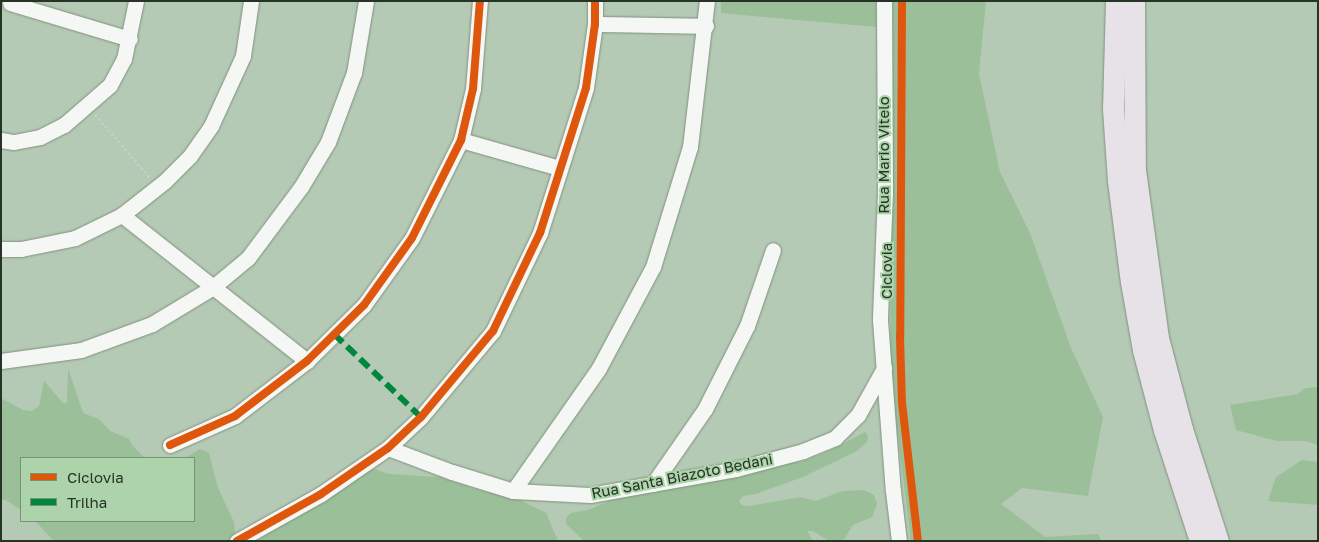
<!DOCTYPE html>
<html>
<head>
<meta charset="utf-8">
<style>
	body { margin:0 }
	#map { position:relative; width:1319px; height:542px; overflow:hidden; background:#b5cab4; font-family:"Golos Text",sans-serif }
	div>[style] { position:absolute }
	[style*='--x'] { left:calc(var(--x)*1px); top:calc(var(--y)*1px); width:calc(var(--w)*1px); rotate:calc(var(--a)*1deg) }
	.green>* { inset:0; background:#9bbf99 }
	.path>* { height:2px; margin-top:-1px; transform-origin:0; background:repeating-linear-gradient(90deg,#c9d0c9 0 2.5px,transparent 0 5px) }
	.roads { filter:drop-shadow(0 0 1px #819180) drop-shadow(0 0 1px #819180) }
	.minor>* { height:15px; margin:-7.5px; padding:0 7.5px; transform-origin:7.5px; border-radius:7.5px; background:#f4f7f4 }
	.highway>* { height:21px; margin:-10.5px; padding:0 10.5px; transform-origin:10.5px; border-radius:10.5px; background:#e6e2e7 }
	.quiet>* { height:6px; margin-top:-3px; transform-origin:0; background:repeating-linear-gradient(90deg,#00873e 0 12px,transparent 0 18px) }
	.cycleway>* { height:8px; margin:-4px; padding:0 4px; transform-origin:4px; border-radius:4px; background:#de570d }
	span { translate:-50% -50%; white-space:nowrap; text-align:center; line-height:1.15; -webkit-text-stroke:4px #add3ab; paint-order:stroke }
	.street-label { font-size:15px; color:#253424 }
	.frame { position:absolute; inset:0; border:2px solid #253424; pointer-events:none }
	.legend { position:absolute; left:20px; top:457px; width:175px; height:65px; box-sizing:border-box; background:#add3ab; border:1px solid #779375; margin:0; padding:6px 9px; list-style:none; font-size:15px; color:#253424 }
	.legend li { display:flex; align-items:center; gap:10px; height:25px }
	.legend b { width:25px; border:1px solid #779375 }
</style>
</head>
<body>
<div id="map">
	<div class="green">
		<i style="clip-path:polygon(721px 1px,876px 1px,876px 27px,721px 13px)"></i>
		<i style="clip-path:polygon(893px 1px,986px 1px,979px 74px,1000px 172px,1030px 233px,1071px 348px,1103px 417px,1088px 496px,1022px 488px,1001px 504px,1045px 537px,1098px 534px,1102px 541px,911px 541px,890px 373px)"></i>
		<i style="clip-path:polygon(68px 368px,83px 413px,99px 419px,110px 431px,129px 439px,132px 445px,145px 458px,21px 458px,21px 510px,6px 500px,1px 500px,1px 398px,23px 410px,32px 411px,39px 406px,44px 381px,63px 403px,67px 403px)"></i>
		<i style="clip-path:polygon(1318px 387px,1318px 445px,1306px 441px,1277px 441px,1236px 430px,1230px 405px,1298px 394px,1305px 388px)"></i>
		<i style="clip-path:polygon(865px 432px,868px 436px,867px 442px,857px 451px,803px 477px,756px 494px,743px 496px,739px 501px,742px 505px,749px 506px,801px 497px,815px 501px,843px 491px,864px 490px,874px 495px,877px 504px,872px 517px,853px 525px,843px 541px,829px 541px,813px 531px,807px 531px,813px 541px,584px 541px,566px 524px,566px 518px,571px 513px,588px 510px,635px 490px,695px 474px,801px 462px,827px 452px)"></i>
		<i style="clip-path:polygon(200px 449px,209px 453px,218px 488px,234px 522px,236px 541px,54px 541px,35px 521px,194px 521px,194px 458px,185px 458px)"></i>
		<i style="clip-path:polygon(1302px 460px,1318px 462px,1318px 505px,1268px 501px,1276px 477px)"></i>
		<i style="clip-path:polygon(374px 469px,389px 474px,440px 477px,478px 490px,512px 496px,546px 513px,558px 541px,257px 541px,350px 473px)"></i>
	</div>
	<div class="path">
		<i style="--x:95;--y:115;--w:84;--a:48.9"></i>
	</div>
	<div class="roads">
		<div class="minor">
			<i style="--x:884;--y:1;--w:192;--a:89.7"></i>
			<i style="--x:885;--y:193;--w:127;--a:92.3"></i>
			<i style="--x:880;--y:320;--w:171;--a:85.7"></i>
			<i style="--x:893;--y:491;--w:50;--a:83.2"></i>
			<i style="--x:10;--y:3;--w:125;--a:16.7"></i>
			<i style="--x:595;--y:24;--w:111;--a:1"></i>
			<i style="--x:1;--y:140;--w:13;--a:9"></i>
			<i style="--x:14;--y:142;--w:26;--a:-11"></i>
			<i style="--x:40;--y:137;--w:27;--a:-27"></i>
			<i style="--x:64;--y:125;--w:61;--a:-41"></i>
			<i style="--x:110;--y:85;--w:30;--a:-62"></i>
			<i style="--x:124;--y:59;--w:59;--a:-78.3"></i>
			<i style="--x:461;--y:140;--w:102;--a:15.9"></i>
			<i style="--x:122;--y:215;--w:236;--a:38.3"></i>
			<i style="--x:1;--y:249;--w:20;--a:0"></i>
			<i style="--x:21;--y:249;--w:55;--a:-11.5"></i>
			<i style="--x:75;--y:238;--w:52;--a:-26.1"></i>
			<i style="--x:122;--y:215;--w:55;--a:-38.3"></i>
			<i style="--x:165;--y:181;--w:35;--a:-45"></i>
			<i style="--x:190;--y:156;--w:37;--a:-55"></i>
			<i style="--x:211;--y:126;--w:77;--a:-65.4"></i>
			<i style="--x:243;--y:56;--w:56;--a:-81.7"></i>
			<i style="--x:1;--y:361;--w:81;--a:-7.8"></i>
			<i style="--x:81;--y:350;--w:76;--a:-20.1"></i>
			<i style="--x:152;--y:324;--w:71;--a:-31.2"></i>
			<i style="--x:213;--y:287;--w:45;--a:-39.6"></i>
			<i style="--x:248;--y:258;--w:89;--a:-53.3"></i>
			<i style="--x:301;--y:187;--w:52;--a:-59"></i>
			<i style="--x:328;--y:142;--w:74;--a:-69.4"></i>
			<i style="--x:354;--y:73;--w:73;--a:-80.5"></i>
			<i style="--x:170;--y:445;--w:71;--a:-24"></i>
			<i style="--x:235;--y:416;--w:91;--a:-37.4"></i>
			<i style="--x:307;--y:361;--w:80;--a:-44.5"></i>
			<i style="--x:364;--y:305;--w:82;--a:-54.4"></i>
			<i style="--x:412;--y:238;--w:110;--a:-63.4"></i>
			<i style="--x:461;--y:140;--w:52;--a:-76.8"></i>
			<i style="--x:473;--y:89;--w:88;--a:-85.5"></i>
			<i style="--x:388;--y:448;--w:68;--a:20.6"></i>
			<i style="--x:452;--y:472;--w:64;--a:17.3"></i>
			<i style="--x:513;--y:491;--w:77;--a:3"></i>
			<i style="--x:590;--y:495;--w:148;--a:-10.1"></i>
			<i style="--x:736;--y:469;--w:69;--a:-15"></i>
			<i style="--x:803;--y:451;--w:35;--a:-22"></i>
			<i style="--x:835;--y:438;--w:33;--a:-45"></i>
			<i style="--x:858;--y:415;--w:54;--a:-61"></i>
			<i style="--x:653;--y:484;--w:91;--a:-55.3"></i>
			<i style="--x:705;--y:409;--w:93;--a:-63.2"></i>
			<i style="--x:747;--y:326;--w:80;--a:-71.1"></i>
			<i style="--x:513;--y:491;--w:150;--a:-55"></i>
			<i style="--x:599;--y:368;--w:115;--a:-61.9"></i>
			<i style="--x:653;--y:267;--w:126;--a:-72.9"></i>
			<i style="--x:690;--y:147;--w:147;--a:-83.4"></i>
			<i style="--x:237;--y:541;--w:96;--a:-29.2"></i>
			<i style="--x:321;--y:494;--w:81;--a:-34.5"></i>
			<i style="--x:388;--y:448;--w:45;--a:-43.2"></i>
			<i style="--x:421;--y:417;--w:112;--a:-50.1"></i>
			<i style="--x:493;--y:331;--w:109;--a:-64.4"></i>
			<i style="--x:540;--y:233;--w:152;--a:-72.4"></i>
			<i style="--x:586;--y:88;--w:65;--a:-82"></i>
			<i style="--x:595;--y:24;--w:23;--a:-90"></i>
		</div>
		<div class="highway">
			<i style="--x:1116;--y:1;--w:108;--a:91.6"></i>
			<i style="--x:1113;--y:109;--w:72;--a:86"></i>
			<i style="--x:1118;--y:181;--w:102;--a:82.7"></i>
			<i style="--x:1131;--y:282;--w:69;--a:80"></i>
			<i style="--x:1143;--y:350;--w:83;--a:75.3"></i>
			<i style="--x:1164;--y:430;--w:117;--a:72"></i>
			<i style="--x:1134;--y:1;--w:169;--a:89.7"></i>
			<i style="--x:1135;--y:170;--w:170;--a:82.2"></i>
			<i style="--x:1158;--y:338;--w:94;--a:75.2"></i>
			<i style="--x:1182;--y:429;--w:118;--a:72.2"></i>
		</div>
	</div>
	<div class="quiet">
		<i style="--x:334;--y:334;--w:120;--a:43.7"></i>
	</div>
	<div class="cycleway">
		<i style="--x:902;--y:1;--w:336;--a:90.3"></i>
		<i style="--x:900;--y:337;--w:66;--a:88.3"></i>
		<i style="--x:902;--y:403;--w:139;--a:83.4"></i>
		<i style="--x:170;--y:445;--w:71;--a:-24"></i>
		<i style="--x:235;--y:416;--w:91;--a:-37.4"></i>
		<i style="--x:307;--y:361;--w:80;--a:-44.5"></i>
		<i style="--x:364;--y:305;--w:82;--a:-54.4"></i>
		<i style="--x:412;--y:238;--w:110;--a:-63.4"></i>
		<i style="--x:461;--y:140;--w:52;--a:-76.8"></i>
		<i style="--x:473;--y:89;--w:88;--a:-85.5"></i>
		<i style="--x:237;--y:541;--w:96;--a:-29.2"></i>
		<i style="--x:321;--y:494;--w:81;--a:-34.5"></i>
		<i style="--x:388;--y:448;--w:45;--a:-43.2"></i>
		<i style="--x:421;--y:417;--w:112;--a:-50.1"></i>
		<i style="--x:493;--y:331;--w:109;--a:-64.4"></i>
		<i style="--x:540;--y:233;--w:152;--a:-72.4"></i>
		<i style="--x:586;--y:88;--w:65;--a:-82"></i>
		<i style="--x:595;--y:24;--w:23;--a:-90"></i>
	</div>
	<div class="street-label">
		<span style="left:884px;top:155px;rotate:-90deg">Rua Mario Vitelo</span>
		<span style="left:887px;top:271px;rotate:-90deg">Ciclovia</span>
		<span style="left:682px;top:476px;rotate:-11deg">Rua Santa Biazoto Bedani</span>
	</div>
	<div class="frame"></div>
	<ul class="legend">
	<li><b style="height:6px;background:#de570d"></b>Ciclovia</li>
	<li><b style="height:6px;background:#00873e"></b>Trilha</li>
	</ul>
</div>
</body>
</html>
